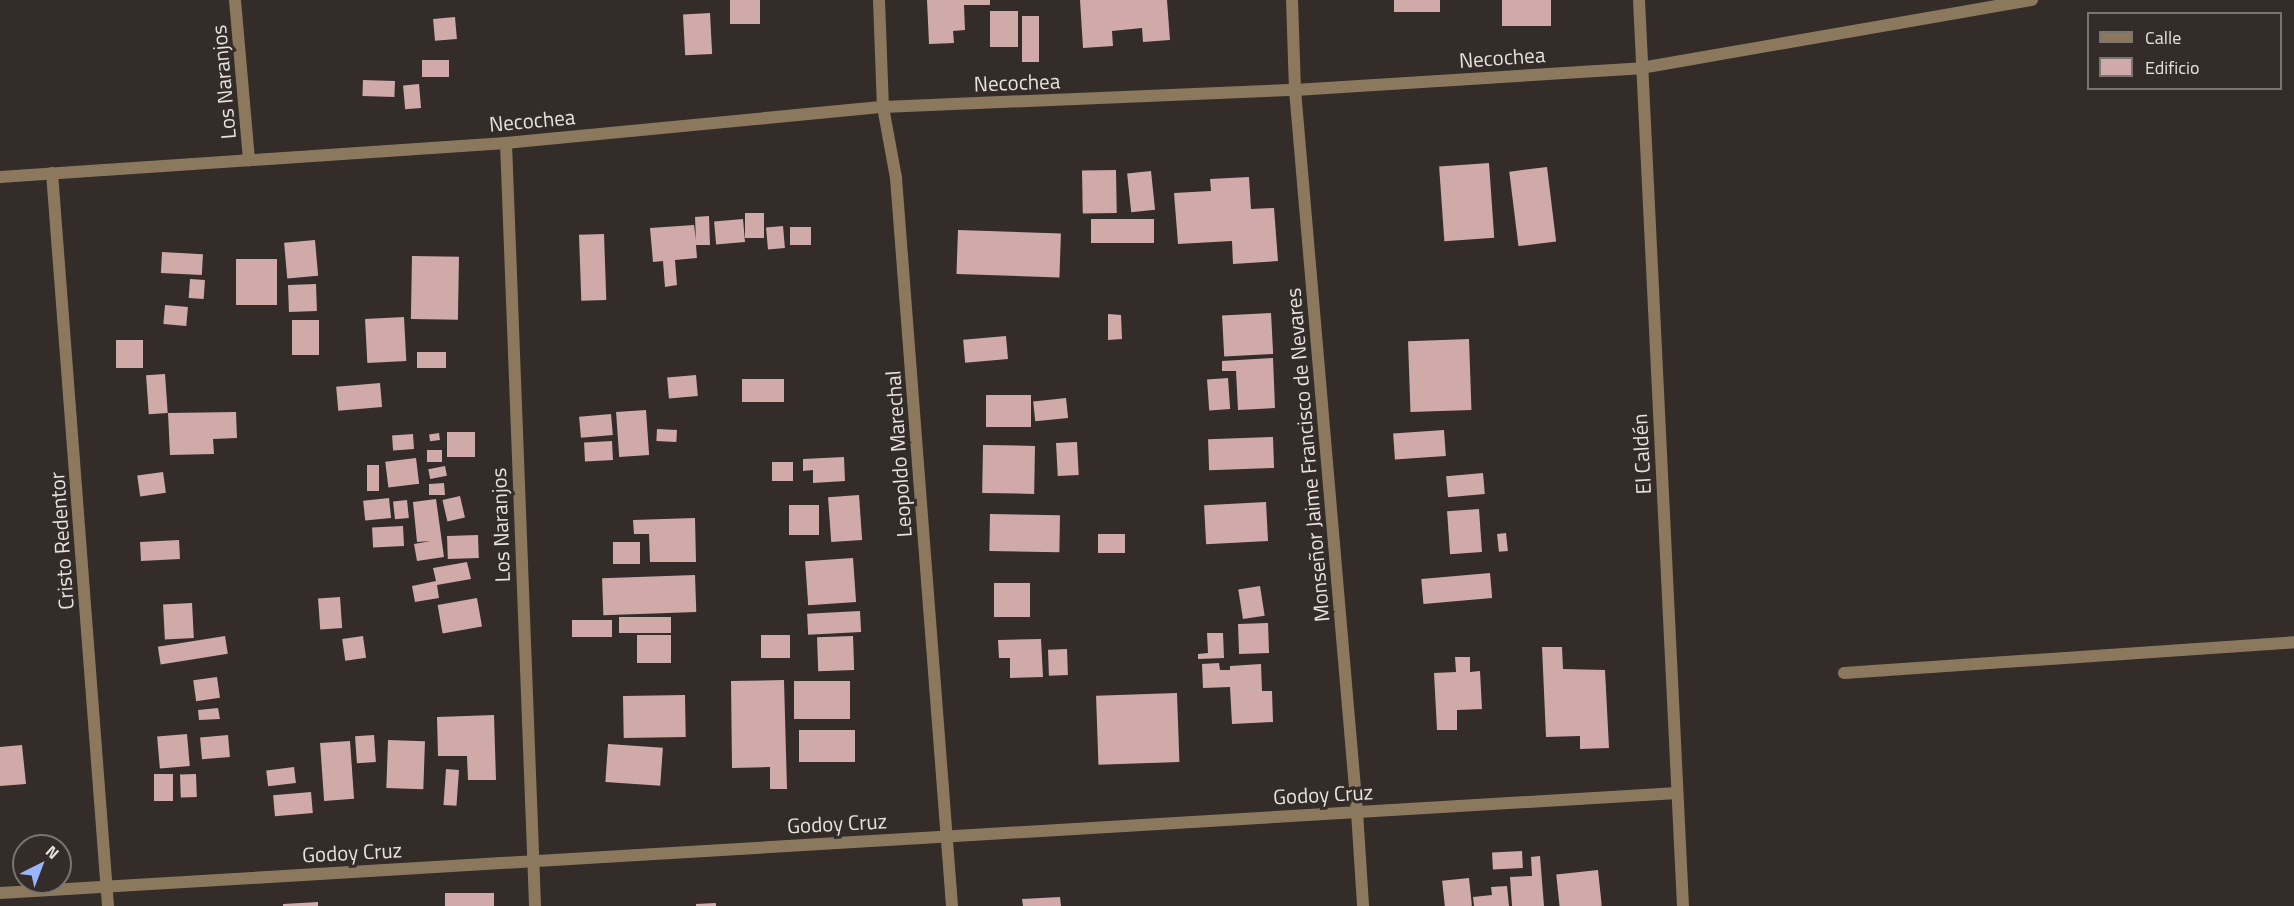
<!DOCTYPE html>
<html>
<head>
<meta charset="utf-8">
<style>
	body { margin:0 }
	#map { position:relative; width:2294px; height:906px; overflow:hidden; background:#332c29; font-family:"Titillium Web",sans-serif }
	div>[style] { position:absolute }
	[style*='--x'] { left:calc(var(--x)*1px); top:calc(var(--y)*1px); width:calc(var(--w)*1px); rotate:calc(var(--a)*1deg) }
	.building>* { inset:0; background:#d0aaa8; transform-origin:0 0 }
	.street>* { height:12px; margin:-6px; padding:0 6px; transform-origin:6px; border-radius:6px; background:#8c795d }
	span { translate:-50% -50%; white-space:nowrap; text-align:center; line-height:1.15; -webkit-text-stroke:6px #332c29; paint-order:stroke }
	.street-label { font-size:21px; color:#e7e2df }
	.legend { position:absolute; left:2087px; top:12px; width:195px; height:78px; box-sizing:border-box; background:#332c29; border:2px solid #7b7572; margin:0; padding:8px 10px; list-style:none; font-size:18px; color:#e7e2df }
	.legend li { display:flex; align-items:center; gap:12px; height:30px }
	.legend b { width:30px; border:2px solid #7b7572 }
	.north { position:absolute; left:12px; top:834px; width:60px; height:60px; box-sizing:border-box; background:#332c29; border:2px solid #7b7572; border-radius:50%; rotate:42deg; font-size:16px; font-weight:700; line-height:24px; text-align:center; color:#e7e2df }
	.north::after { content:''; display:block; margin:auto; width:21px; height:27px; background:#9bb5fd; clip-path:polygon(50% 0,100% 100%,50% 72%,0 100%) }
</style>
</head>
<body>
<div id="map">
	<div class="building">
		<i style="left:730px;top:0;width:30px;height:24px"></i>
		<i style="clip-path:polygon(927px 0,990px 0,990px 5px,964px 5px,965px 30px,953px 31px,954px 43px,929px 44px)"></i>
		<i style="clip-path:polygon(1080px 0,1167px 0,1170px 40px,1143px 42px,1142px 28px,1112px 31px,1113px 46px,1083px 48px)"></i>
		<i style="left:1394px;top:0;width:46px;height:12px"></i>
		<i style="left:1502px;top:0;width:49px;height:26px"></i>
		<i style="left:990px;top:11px;width:28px;height:36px"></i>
		<i style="left:710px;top:13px;width:41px;height:27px;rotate:87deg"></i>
		<i style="left:1022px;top:16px;width:17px;height:46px"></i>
		<i style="left:455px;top:17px;width:22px;height:22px;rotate:85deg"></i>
		<i style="left:449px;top:60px;width:17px;height:27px;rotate:90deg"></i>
		<i style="left:363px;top:80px;width:32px;height:16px;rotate:2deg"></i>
		<i style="left:419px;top:84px;width:24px;height:16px;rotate:85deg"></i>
		<i style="left:1489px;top:163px;width:75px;height:50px;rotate:86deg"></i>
		<i style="left:1547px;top:167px;width:75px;height:38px;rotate:83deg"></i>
		<i style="left:1116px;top:170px;width:43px;height:34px;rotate:89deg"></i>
		<i style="left:1151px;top:171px;width:39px;height:24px;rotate:84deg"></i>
		<i style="clip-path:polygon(1249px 177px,1251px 209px,1274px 208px,1278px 261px,1233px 264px,1232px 241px,1178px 244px,1174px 193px,1211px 191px,1210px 179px)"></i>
		<i style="left:745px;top:213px;width:19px;height:25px"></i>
		<i style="clip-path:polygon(709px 216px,710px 245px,696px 245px,697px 258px,675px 260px,677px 285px,665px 287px,663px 261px,653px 262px,650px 228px,694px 225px,696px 240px,695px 217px)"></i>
		<i style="left:743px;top:219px;width:23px;height:29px;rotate:85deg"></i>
		<i style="left:1154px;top:219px;width:24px;height:63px;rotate:90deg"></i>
		<i style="left:783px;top:226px;width:22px;height:17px;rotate:85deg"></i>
		<i style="left:790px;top:227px;width:21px;height:18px"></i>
		<i style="left:958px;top:230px;width:103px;height:44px;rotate:2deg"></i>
		<i style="left:604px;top:234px;width:66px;height:25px;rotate:88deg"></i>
		<i style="left:315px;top:240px;width:36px;height:31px;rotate:85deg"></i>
		<i style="left:162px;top:252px;width:41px;height:21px;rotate:3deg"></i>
		<i style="left:412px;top:256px;width:47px;height:63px;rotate:1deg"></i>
		<i style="left:236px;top:259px;width:41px;height:46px"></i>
		<i style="left:190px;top:279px;width:15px;height:19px;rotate:4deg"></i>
		<i style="left:316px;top:284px;width:27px;height:28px;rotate:88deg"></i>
		<i style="left:165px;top:305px;width:23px;height:19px;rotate:5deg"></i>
		<i style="left:1271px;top:313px;width:41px;height:49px;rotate:87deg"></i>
		<i style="clip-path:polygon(1108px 314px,1121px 315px,1122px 339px,1108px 340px)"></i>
		<i style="left:404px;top:317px;width:44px;height:39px;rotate:87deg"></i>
		<i style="left:292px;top:320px;width:27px;height:35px"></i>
		<i style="left:1006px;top:336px;width:23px;height:43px;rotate:85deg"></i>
		<i style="left:1469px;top:339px;width:71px;height:61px;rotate:88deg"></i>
		<i style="left:116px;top:340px;width:27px;height:28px"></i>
		<i style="left:446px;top:352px;width:16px;height:29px;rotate:90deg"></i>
		<i style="clip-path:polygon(1273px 358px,1275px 408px,1238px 410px,1236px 371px,1222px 371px,1222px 361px)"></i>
		<i style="left:165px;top:374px;width:39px;height:19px;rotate:86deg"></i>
		<i style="left:696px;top:375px;width:21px;height:29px;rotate:85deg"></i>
		<i style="left:1228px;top:378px;width:31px;height:21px;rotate:86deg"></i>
		<i style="left:742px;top:379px;width:42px;height:23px"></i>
		<i style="left:380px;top:383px;width:24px;height:44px;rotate:85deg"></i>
		<i style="left:1031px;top:395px;width:32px;height:45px;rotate:90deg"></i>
		<i style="left:1066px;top:398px;width:20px;height:33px;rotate:84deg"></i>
		<i style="left:646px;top:410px;width:45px;height:30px;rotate:86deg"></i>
		<i style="clip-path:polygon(236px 412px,237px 438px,213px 439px,214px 454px,170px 455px,168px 413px)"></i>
		<i style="left:611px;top:414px;width:21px;height:32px;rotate:85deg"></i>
		<i style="left:657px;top:429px;width:20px;height:12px;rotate:3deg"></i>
		<i style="left:1444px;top:430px;width:26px;height:51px;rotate:86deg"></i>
		<i style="left:475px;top:432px;width:25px;height:28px;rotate:90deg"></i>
		<i style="left:439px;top:433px;width:7px;height:10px;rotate:82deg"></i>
		<i style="left:413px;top:434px;width:15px;height:21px;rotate:86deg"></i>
		<i style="left:1273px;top:437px;width:31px;height:65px;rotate:88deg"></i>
		<i style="left:612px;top:441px;width:19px;height:28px;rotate:87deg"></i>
		<i style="left:1077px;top:442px;width:33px;height:21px;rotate:87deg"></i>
		<i style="left:983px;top:445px;width:52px;height:48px;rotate:1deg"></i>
		<i style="left:427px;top:450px;width:15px;height:12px"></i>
		<i style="clip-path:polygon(844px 457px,845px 481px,813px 483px,813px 470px,803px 471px,803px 459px)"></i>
		<i style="left:416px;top:458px;width:26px;height:31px;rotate:83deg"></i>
		<i style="left:772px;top:462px;width:21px;height:19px"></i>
		<i style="left:367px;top:465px;width:12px;height:26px"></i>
		<i style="left:445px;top:466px;width:10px;height:17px;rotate:79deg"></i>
		<i style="left:163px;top:472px;width:21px;height:26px;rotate:82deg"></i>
		<i style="left:1483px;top:473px;width:21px;height:37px;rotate:85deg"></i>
		<i style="clip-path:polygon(444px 483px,445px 495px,429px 495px,429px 484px)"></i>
		<i style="left:859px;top:495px;width:45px;height:31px;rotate:86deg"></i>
		<i style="left:460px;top:496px;width:22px;height:18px;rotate:77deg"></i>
		<i style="left:389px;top:498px;width:20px;height:26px;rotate:84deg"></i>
		<i style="clip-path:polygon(436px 499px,444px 557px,417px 561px,414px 544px,431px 541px,417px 542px,413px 502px)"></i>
		<i style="left:407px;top:500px;width:18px;height:14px;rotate:84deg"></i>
		<i style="left:1266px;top:502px;width:39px;height:62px;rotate:87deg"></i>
		<i style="left:789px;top:505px;width:30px;height:30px"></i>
		<i style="left:1479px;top:509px;width:43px;height:32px;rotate:86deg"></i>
		<i style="left:990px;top:514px;width:70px;height:37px;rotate:1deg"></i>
		<i style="clip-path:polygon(695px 518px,696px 562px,650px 562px,649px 534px,634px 534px,633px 520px)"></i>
		<i style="left:403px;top:526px;width:20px;height:31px;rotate:87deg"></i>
		<i style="left:1506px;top:533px;width:18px;height:9px;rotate:84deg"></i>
		<i style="left:1098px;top:534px;width:27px;height:19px"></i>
		<i style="left:478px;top:535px;width:23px;height:31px;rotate:88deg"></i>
		<i style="left:179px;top:540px;width:19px;height:39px;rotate:87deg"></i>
		<i style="left:613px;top:542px;width:27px;height:22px"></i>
		<i style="left:853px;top:558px;width:44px;height:48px;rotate:86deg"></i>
		<i style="clip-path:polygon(467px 562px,471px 579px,437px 585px,439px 598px,415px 602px,412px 586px,436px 581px,433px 568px)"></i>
		<i style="left:1490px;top:573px;width:25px;height:69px;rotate:85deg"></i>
		<i style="left:695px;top:575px;width:37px;height:93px;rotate:88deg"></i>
		<i style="left:994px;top:583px;width:36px;height:34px"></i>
		<i style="left:1260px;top:586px;width:30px;height:22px;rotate:81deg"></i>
		<i style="left:340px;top:597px;width:31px;height:22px;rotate:86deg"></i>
		<i style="left:477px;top:598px;width:29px;height:40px;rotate:80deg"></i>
		<i style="left:192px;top:603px;width:35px;height:29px;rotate:87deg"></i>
		<i style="left:860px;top:611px;width:21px;height:53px;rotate:87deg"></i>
		<i style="left:671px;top:617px;width:16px;height:52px;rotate:90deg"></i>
		<i style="left:572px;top:620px;width:40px;height:17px"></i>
		<i style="left:1268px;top:623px;width:30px;height:30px;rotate:88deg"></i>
		<i style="clip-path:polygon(1207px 633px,1223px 633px,1224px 658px,1198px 659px,1198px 654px,1208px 653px)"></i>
		<i style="left:637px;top:635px;width:34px;height:28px"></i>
		<i style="left:761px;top:635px;width:29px;height:23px"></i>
		<i style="left:225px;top:636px;width:18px;height:68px;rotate:81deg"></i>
		<i style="left:363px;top:636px;width:22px;height:21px;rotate:82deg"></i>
		<i style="left:853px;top:636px;width:34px;height:36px;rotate:88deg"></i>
		<i style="clip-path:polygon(1041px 639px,1043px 677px,1010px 678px,1010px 658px,999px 658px,998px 640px)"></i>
		<i style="clip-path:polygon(1542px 647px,1562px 647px,1563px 669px,1605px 670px,1609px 748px,1580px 749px,1580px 736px,1546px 737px)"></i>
		<i style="left:1067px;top:649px;width:26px;height:19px;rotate:88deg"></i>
		<i style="clip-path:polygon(1455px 657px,1470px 657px,1470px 672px,1480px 671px,1482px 709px,1457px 710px,1457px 730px,1437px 730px,1434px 673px,1456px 672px)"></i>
		<i style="clip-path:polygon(1219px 663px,1220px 670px,1230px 670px,1230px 666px,1261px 664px,1262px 691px,1272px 691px,1273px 722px,1232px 724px,1230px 687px,1203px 688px,1202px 664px)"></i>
		<i style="left:217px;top:677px;width:21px;height:24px;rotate:82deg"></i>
		<i style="clip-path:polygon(784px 680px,787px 789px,770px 789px,770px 767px,732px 768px,731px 681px)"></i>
		<i style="left:850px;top:681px;width:38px;height:56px;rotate:90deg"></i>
		<i style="left:1177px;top:693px;width:69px;height:81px;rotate:88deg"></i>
		<i style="left:685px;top:695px;width:42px;height:62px;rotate:89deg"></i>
		<i style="clip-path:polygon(218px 708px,220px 719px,199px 720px,198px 710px)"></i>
		<i style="clip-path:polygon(494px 715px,496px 780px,468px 780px,467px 756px,438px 756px,437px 717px)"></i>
		<i style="left:855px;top:730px;width:32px;height:56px;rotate:90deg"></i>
		<i style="left:187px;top:734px;width:32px;height:30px;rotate:85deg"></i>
		<i style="left:228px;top:735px;width:22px;height:28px;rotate:85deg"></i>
		<i style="left:374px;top:735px;width:27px;height:19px;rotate:86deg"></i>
		<i style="left:388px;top:740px;width:37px;height:48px;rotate:2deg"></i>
		<i style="left:350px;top:741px;width:58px;height:30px;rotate:86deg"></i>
		<i style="left:608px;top:744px;width:55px;height:38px;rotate:4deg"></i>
		<i style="clip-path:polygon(22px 745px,26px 784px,0 786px,0 747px)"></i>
		<i style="left:294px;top:767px;width:16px;height:28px;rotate:83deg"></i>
		<i style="left:446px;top:769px;width:13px;height:36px;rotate:4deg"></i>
		<i style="left:154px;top:774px;width:19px;height:27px"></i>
		<i style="left:196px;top:774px;width:23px;height:16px;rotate:88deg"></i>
		<i style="left:311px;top:792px;width:21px;height:38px;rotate:85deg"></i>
		<i style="left:1522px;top:851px;width:17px;height:30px;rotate:87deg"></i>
		<i style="clip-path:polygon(1540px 856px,1544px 906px,1512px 906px,1510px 877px,1532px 876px,1531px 857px)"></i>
		<i style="left:1598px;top:870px;width:36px;height:42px;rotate:84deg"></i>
		<i style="left:1469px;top:878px;width:28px;height:27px;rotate:84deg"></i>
		<i style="clip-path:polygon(1507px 886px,1509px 906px,1474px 906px,1473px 897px,1492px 895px,1491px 887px)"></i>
		<i style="left:494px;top:893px;width:13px;height:49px;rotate:90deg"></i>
		<i style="clip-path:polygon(1060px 897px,1061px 906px,1023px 906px,1022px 899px)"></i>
		<i style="clip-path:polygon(318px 902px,318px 906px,283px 906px,283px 904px)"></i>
		<i style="clip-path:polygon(716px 903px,716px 906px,696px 906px,696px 904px)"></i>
	</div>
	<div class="street">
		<i style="--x:235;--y:0;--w:161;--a:85"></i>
		<i style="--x:879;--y:0;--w:107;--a:87.9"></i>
		<i style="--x:883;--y:107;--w:72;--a:79.6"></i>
		<i style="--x:896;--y:178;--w:730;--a:85.6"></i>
		<i style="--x:1292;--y:0;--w:90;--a:88.1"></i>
		<i style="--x:1295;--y:90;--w:725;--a:85.09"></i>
		<i style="--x:1357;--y:812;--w:94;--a:86.3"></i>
		<i style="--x:1639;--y:0;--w:907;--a:87.22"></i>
		<i style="--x:506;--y:143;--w:764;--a:87.82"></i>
		<i style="--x:52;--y:173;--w:735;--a:85.63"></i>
		<i style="--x:0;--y:177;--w:507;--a:-3.84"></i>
		<i style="--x:506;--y:143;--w:379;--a:-5.5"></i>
		<i style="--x:883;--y:107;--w:412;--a:-2.4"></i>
		<i style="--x:1295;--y:90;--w:347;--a:-3.6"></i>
		<i style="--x:1641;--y:68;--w:397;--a:-9.9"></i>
		<i style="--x:1844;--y:673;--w:451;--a:-3.9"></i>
		<i style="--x:0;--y:893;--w:1680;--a:-3.41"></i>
	</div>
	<div class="street-label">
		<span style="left:1502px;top:57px;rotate:-4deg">Necochea</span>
		<span style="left:223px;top:82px;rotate:-95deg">Los Naranjos</span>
		<span style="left:1017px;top:82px;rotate:-2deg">Necochea</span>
		<span style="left:532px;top:120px;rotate:-5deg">Necochea</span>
		<span style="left:898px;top:454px;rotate:-94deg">Leopoldo Marechal</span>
		<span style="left:1641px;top:454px;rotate:-93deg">El Caldén</span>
		<span style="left:1307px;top:455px;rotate:-95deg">Monseñor Jaime Francisco de Nevares</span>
		<span style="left:500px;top:525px;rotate:-92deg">Los Naranjos</span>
		<span style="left:61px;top:541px;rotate:-94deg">Cristo Redentor</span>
		<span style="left:1323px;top:794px;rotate:-3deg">Godoy Cruz</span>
		<span style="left:837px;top:823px;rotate:-3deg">Godoy Cruz</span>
		<span style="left:352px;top:852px;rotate:-3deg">Godoy Cruz</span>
	</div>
	<ul class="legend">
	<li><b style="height:8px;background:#8c795d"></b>Calle</li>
	<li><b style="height:16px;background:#d0aaa8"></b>Edificio</li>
	</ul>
	<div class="north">N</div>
</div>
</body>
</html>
